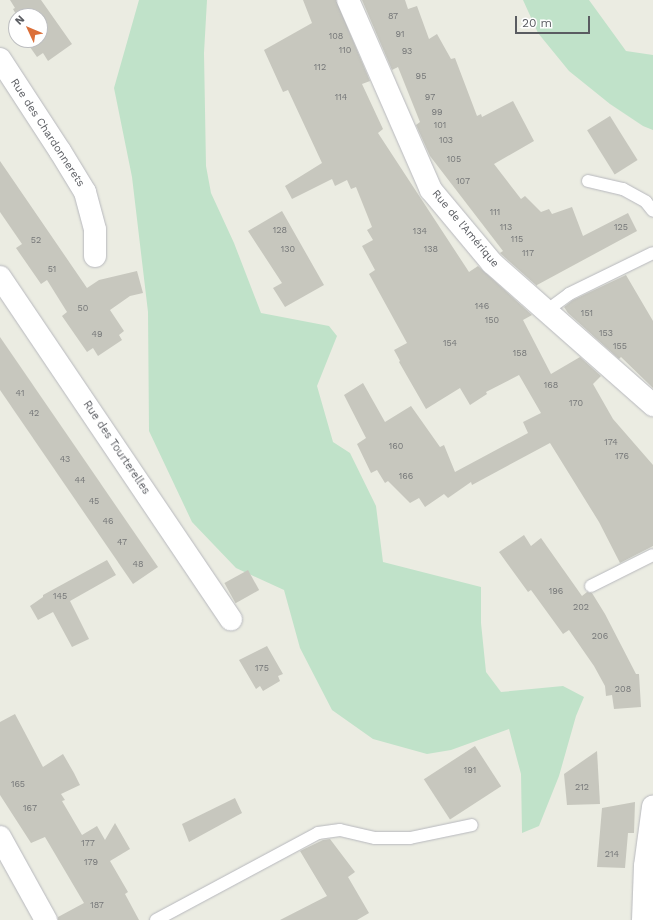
<!DOCTYPE html>
<html>
<head>
<meta charset="utf-8">
<style>
	body { margin:0 }
	#map { position:relative; width:653px; height:920px; overflow:hidden; background:#ebece2; font-family:"Work Sans",sans-serif }
	div>[style] { position:absolute }
	[style*='--x'] { left:calc(var(--x)*1px); top:calc(var(--y)*1px); width:calc(var(--w)*1px); rotate:calc(var(--a)*1deg) }
	.green>* { inset:0; background:#c0e2c9 }
	.building>* { inset:0; background:#c7c7be; transform-origin:0 0 }
	.roads { filter:drop-shadow(0 0 1px #b7b8bd) drop-shadow(0 0 1px #b7b8bd) }
	.service>* { height:12px; margin:-6px; padding:0 6px; transform-origin:6px; border-radius:6px; background:#fff }
	.minor>* { height:22px; margin:-11px; padding:0 11px; transform-origin:11px; border-radius:11px; background:#fff }
	span { translate:-50% -50%; white-space:nowrap; text-align:center; line-height:1.15; -webkit-text-stroke:3px #fff; paint-order:stroke }
	.number-label { font-size:9px; color:#757778 }
	.number-label span { -webkit-text-stroke-width:0 }
	.street-label { font-size:11px; color:#5a5c61 }
	.north { position:absolute; left:8px; top:8px; width:40px; height:40px; box-sizing:border-box; background:#fff; border:1px solid #bdbec0; border-radius:50%; rotate:314deg; font-size:11px; font-weight:700; line-height:16px; text-align:center; color:#5a5c61 }
	.north::after { content:''; display:block; margin:auto; width:14px; height:18px; background:#db6f39; clip-path:polygon(50% 0,100% 100%,50% 72%,0 100%) }
	.scale { position:absolute; left:515px; top:16px; width:75px; height:18px; box-sizing:border-box; border:2px solid #5a5c61; border-top:0; padding-left:5px; font-size:12px; line-height:14px; white-space:nowrap; color:#5a5c61; -webkit-text-stroke:3px #fff; paint-order:stroke }
</style>
</head>
<body>
<div id="map">
	<div class="green">
		<i style="clip-path:polygon(139px 0,207px 0,204px 53px,206px 166px,211px 193px,234px 243px,261px 313px,329px 326px,337px 336px,317px 386px,333px 442px,350px 453px,376px 506px,383px 562px,481px 587px,481px 623px,486px 672px,501px 692px,563px 686px,584px 697px,576px 716px,559px 776px,539px 826px,522px 833px,521px 774px,509px 729px,451px 750px,427px 754px,373px 739px,332px 710px,300px 648px,284px 590px,236px 568px,192px 522px,149px 431px,148px 312px,132px 177px,114px 88px)"></i>
		<i style="clip-path:polygon(523px 0,589px 0,626px 51px,653px 55px,653px 130px,643px 126px,610px 104px,569px 71px,538px 33px)"></i>
	</div>
	<div class="building">
		<i style="clip-path:polygon(10px 0,41px 0,72px 44px,48px 61px,43px 53px,37px 57px,25px 40px,40px 40px,40px 16px,17px 16px,13px 9px,15px 8px)"></i>
		<i style="clip-path:polygon(303px 0,336px 0,370px 81px,362px 84px,383px 129px,378px 133px,469px 272px,478px 266px,532px 315px,523px 320px,551px 374px,580px 357px,601px 376px,593px 384px,613px 419px,653px 465px,653px 546px,620px 563px,599px 522px,550px 443px,472px 485px,471px 482px,448px 498px,444px 494px,425px 507px,419px 498px,410px 503px,388px 481px,385px 483px,377px 470px,371px 473px,357px 444px,366px 438px,344px 395px,363px 383px,385px 422px,411px 406px,440px 447px,444px 445px,455px 472px,528px 433px,523px 422px,541px 413px,519px 375px,486px 392px,487px 394px,470px 405px,460px 388px,426px 409px,399px 362px,400px 361px,394px 350px,407px 343px,369px 274px,375px 270px,362px 246px,373px 240px,367px 230px,372px 227px,356px 187px,351px 189px,347px 180px,335px 186px,332px 179px,292px 199px,285px 186px,322px 163px,288px 90px,283px 92px,264px 50px,312px 23px)"></i>
		<i style="clip-path:polygon(362px 0,405px 0,408px 9px,417px 6px,429px 39px,437px 34px,451px 59px,455px 58px,477px 116px,481px 114px,482px 117px,513px 101px,534px 141px,494px 164px,521px 199px,525px 196px,541px 212px,549px 209px,552px 214px,572px 207px,583px 236px,628px 213px,637px 231px,537px 285px,537px 286px,500px 253px,503px 251px,430px 156px,416px 125px,420px 122px,398px 67px,392px 70px)"></i>
		<i style="left:610px;top:116px;width:52px;height:27px;rotate:58deg"></i>
		<i style="clip-path:polygon(0 161px,87px 288px,99px 280px,137px 271px,143px 293px,130px 296px,110px 310px,124px 331px,119px 335px,122px 340px,98px 356px,93px 348px,87px 352px,62px 316px,67px 312px,47px 280px,41px 284px,16px 248px,22px 244px,0 212px)"></i>
		<i style="clip-path:polygon(282px 211px,324px 285px,285px 307px,273px 288px,282px 283px,248px 231px)"></i>
		<i style="clip-path:polygon(626px 275px,653px 321px,653px 388px,621px 357px,619px 359px,568px 313px,564px 307px,573px 300px)"></i>
		<i style="clip-path:polygon(0 337px,158px 567px,133px 584px,0 390px)"></i>
		<i style="clip-path:polygon(524px 535px,531px 546px,541px 538px,582px 596px,587px 592px,592px 593px,605px 614px,636px 674px,639px 674px,641px 707px,614px 709px,612px 695px,606px 696px,605px 686px,594px 666px,569px 630px,563px 634px,531px 590px,528px 592px,499px 552px)"></i>
		<i style="clip-path:polygon(107px 560px,116px 575px,70px 601px,89px 639px,72px 647px,53px 612px,38px 620px,30px 606px,43px 597px,43px 595px)"></i>
		<i style="left:248px;top:570px;width:23px;height:27px;rotate:61deg"></i>
		<i style="clip-path:polygon(267px 646px,283px 674px,278px 676px,280px 681px,263px 691px,260px 686px,256px 689px,239px 660px)"></i>
		<i style="clip-path:polygon(15px 714px,43px 767px,63px 754px,74px 773px,80px 785px,61px 794px,65px 800px,62px 801px,82px 835px,97px 826px,105px 840px,115px 823px,130px 849px,110px 861px,128px 892px,125px 894px,139px 920px,58px 920px,58px 917px,84px 903px,45px 837px,31px 843px,0 795px,0 722px)"></i>
		<i style="left:475px;top:746px;width:48px;height:61px;rotate:57deg"></i>
		<i style="clip-path:polygon(597px 751px,600px 804px,567px 805px,564px 774px)"></i>
		<i style="clip-path:polygon(235px 798px,242px 813px,189px 842px,182px 824px)"></i>
		<i style="clip-path:polygon(635px 802px,634px 833px,628px 833px,625px 868px,597px 867px,602px 808px)"></i>
		<i style="clip-path:polygon(330px 839px,355px 872px,348px 877px,369px 913px,357px 920px,280px 920px,327px 896px,300px 851px,323px 840px)"></i>
	</div>
	<div class="roads">
		<div class="service">
			<i style="--x:588;--y:181;--w:36;--a:13"></i>
			<i style="--x:623;--y:189;--w:26;--a:29"></i>
			<i style="--x:646;--y:202;--w:11;--a:52"></i>
			<i style="--x:546;--y:311;--w:29;--a:-36"></i>
			<i style="--x:569;--y:294;--w:93;--a:-26"></i>
			<i style="--x:591;--y:586;--w:69;--a:-26.6"></i>
			<i style="--x:156;--y:920;--w:184;--a:-28.2"></i>
			<i style="--x:318;--y:833;--w:22;--a:-8"></i>
			<i style="--x:340;--y:830;--w:36;--a:13"></i>
			<i style="--x:375;--y:838;--w:35;--a:0"></i>
			<i style="--x:410;--y:838;--w:63;--a:-11.8"></i>
		</div>
		<div class="minor">
			<i style="--x:348;--y:0;--w:207;--a:66.4"></i>
			<i style="--x:431;--y:190;--w:95;--a:50.1"></i>
			<i style="--x:492;--y:263;--w:215;--a:41.4"></i>
			<i style="--x:0;--y:59;--w:110;--a:56.9"></i>
			<i style="--x:60;--y:151;--w:48;--a:58.6"></i>
			<i style="--x:85;--y:192;--w:39;--a:75"></i>
			<i style="--x:95;--y:230;--w:26;--a:90"></i>
			<i style="--x:0;--y:277;--w:413;--a:56"></i>
			<i style="--x:0;--y:837;--w:95;--a:61"></i>
			<i style="--x:643;--y:920;--w:54;--a:-87.9"></i>
			<i style="--x:645;--y:866;--w:60;--a:-82.3"></i>
		</div>
	</div>
	<div class="number-label">
		<span style="left:393px;top:16px">87</span>
		<span style="left:400px;top:34px">91</span>
		<span style="left:336px;top:36px">108</span>
		<span style="left:345px;top:50px">110</span>
		<span style="left:407px;top:51px">93</span>
		<span style="left:320px;top:67px">112</span>
		<span style="left:421px;top:76px">95</span>
		<span style="left:341px;top:97px">114</span>
		<span style="left:430px;top:97px">97</span>
		<span style="left:437px;top:112px">99</span>
		<span style="left:440px;top:125px">101</span>
		<span style="left:446px;top:140px">103</span>
		<span style="left:454px;top:159px">105</span>
		<span style="left:463px;top:181px">107</span>
		<span style="left:495px;top:212px">111</span>
		<span style="left:506px;top:227px">113</span>
		<span style="left:621px;top:227px">125</span>
		<span style="left:280px;top:230px">128</span>
		<span style="left:420px;top:231px">134</span>
		<span style="left:517px;top:239px">115</span>
		<span style="left:36px;top:240px">52</span>
		<span style="left:288px;top:249px">130</span>
		<span style="left:431px;top:249px">138</span>
		<span style="left:528px;top:253px">117</span>
		<span style="left:52px;top:269px">51</span>
		<span style="left:482px;top:306px">146</span>
		<span style="left:83px;top:308px">50</span>
		<span style="left:587px;top:313px">151</span>
		<span style="left:492px;top:320px">150</span>
		<span style="left:606px;top:333px">153</span>
		<span style="left:97px;top:334px">49</span>
		<span style="left:450px;top:343px">154</span>
		<span style="left:620px;top:346px">155</span>
		<span style="left:520px;top:353px">158</span>
		<span style="left:551px;top:385px">168</span>
		<span style="left:20px;top:393px">41</span>
		<span style="left:576px;top:403px">170</span>
		<span style="left:34px;top:413px">42</span>
		<span style="left:611px;top:442px">174</span>
		<span style="left:396px;top:446px">160</span>
		<span style="left:622px;top:456px">176</span>
		<span style="left:65px;top:459px">43</span>
		<span style="left:406px;top:476px">166</span>
		<span style="left:80px;top:480px">44</span>
		<span style="left:94px;top:501px">45</span>
		<span style="left:108px;top:521px">46</span>
		<span style="left:122px;top:542px">47</span>
		<span style="left:138px;top:564px">48</span>
		<span style="left:556px;top:591px">196</span>
		<span style="left:60px;top:596px">145</span>
		<span style="left:581px;top:607px">202</span>
		<span style="left:600px;top:636px">206</span>
		<span style="left:262px;top:668px">175</span>
		<span style="left:623px;top:689px">208</span>
		<span style="left:470px;top:770px">191</span>
		<span style="left:18px;top:784px">165</span>
		<span style="left:582px;top:787px">212</span>
		<span style="left:30px;top:808px">167</span>
		<span style="left:88px;top:843px">177</span>
		<span style="left:612px;top:854px">214</span>
		<span style="left:91px;top:862px">179</span>
		<span style="left:97px;top:905px">187</span>
	</div>
	<div class="street-label">
		<span style="left:47px;top:133px;rotate:57deg">Rue des Chardonnerets</span>
		<span style="left:465px;top:229px;rotate:50deg">Rue de l'Amérique</span>
		<span style="left:116px;top:448px;rotate:56deg">Rue des Tourterelles</span>
	</div>
	<div class="north">N</div>
	<div class="scale">20 m</div>
</div>
</body>
</html>
